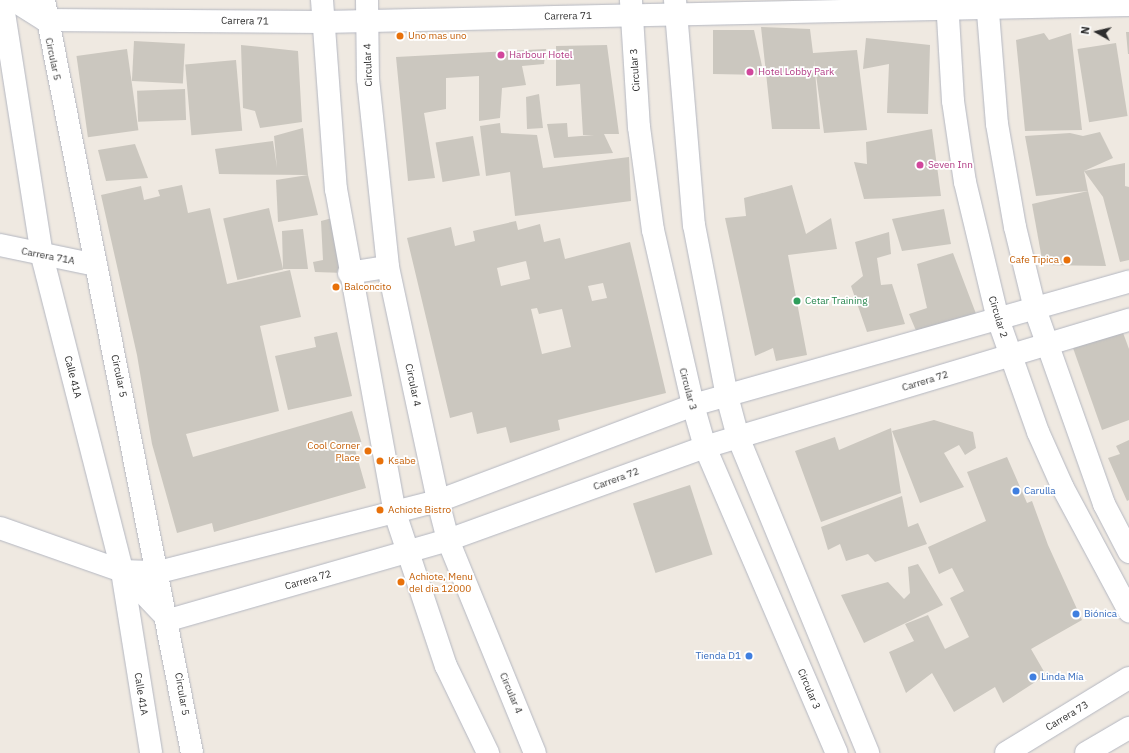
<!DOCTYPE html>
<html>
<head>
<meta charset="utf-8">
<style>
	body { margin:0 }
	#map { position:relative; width:1129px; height:753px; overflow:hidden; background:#efe9e1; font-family:"IBM Plex Sans",sans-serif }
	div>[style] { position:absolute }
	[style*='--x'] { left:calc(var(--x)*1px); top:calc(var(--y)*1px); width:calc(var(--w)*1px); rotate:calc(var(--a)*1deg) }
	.building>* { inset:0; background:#cbc7bf; transform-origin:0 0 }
	.roads { filter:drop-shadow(0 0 1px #b4b7c1) drop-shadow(0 0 1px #b4b7c1) }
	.minor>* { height:22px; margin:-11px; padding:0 11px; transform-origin:11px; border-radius:11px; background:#fff }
	.dots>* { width:11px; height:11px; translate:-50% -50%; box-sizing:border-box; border:2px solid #fff; border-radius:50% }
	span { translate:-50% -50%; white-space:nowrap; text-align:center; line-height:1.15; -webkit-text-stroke:3.5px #fff; paint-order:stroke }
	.street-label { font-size:10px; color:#2e2e2e }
	.food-label { font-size:10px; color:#c56008 }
	.left { translate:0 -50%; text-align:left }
	.right { translate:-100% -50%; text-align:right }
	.hotel-label { font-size:10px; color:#b23c85 }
	.leisure-label { font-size:10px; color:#27864d }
	.shop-label { font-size:10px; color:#366cbe }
	.north { position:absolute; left:1077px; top:12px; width:40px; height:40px; -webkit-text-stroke:3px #fff; paint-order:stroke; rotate:278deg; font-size:11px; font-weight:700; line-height:16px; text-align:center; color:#2e2e2e }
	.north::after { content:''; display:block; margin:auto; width:14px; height:18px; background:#2e2e2e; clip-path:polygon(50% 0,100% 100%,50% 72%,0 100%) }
</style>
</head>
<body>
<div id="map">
	<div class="building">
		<i style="clip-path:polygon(761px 27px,810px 29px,813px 53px,857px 50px,867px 130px,824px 133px,814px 60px,820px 129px,772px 129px)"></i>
		<i style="clip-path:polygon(713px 30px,754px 30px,764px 75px,713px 74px)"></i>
		<i style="clip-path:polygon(1126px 32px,1129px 32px,1129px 54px,1128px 54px)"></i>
		<i style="clip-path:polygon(1044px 33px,1049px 40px,1071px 33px,1082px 130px,1025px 131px,1016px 40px)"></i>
		<i style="clip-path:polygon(866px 38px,930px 45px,928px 114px,887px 113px,889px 64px,863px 69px)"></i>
		<i style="left:134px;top:41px;width:51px;height:40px;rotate:3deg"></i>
		<i style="left:1116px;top:43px;width:74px;height:39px;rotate:81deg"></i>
		<i style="clip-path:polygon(241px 45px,298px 51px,302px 122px,260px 128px,255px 111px,243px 108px)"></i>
		<i style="clip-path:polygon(607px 45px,619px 134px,604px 134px,613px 153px,554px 158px,547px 124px,567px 123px,568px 137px,594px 135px,583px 135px,580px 84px,556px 86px,556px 46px)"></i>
		<i style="left:127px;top:49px;width:82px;height:51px;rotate:82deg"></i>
		<i style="clip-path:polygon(546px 49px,544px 64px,522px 66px,526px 85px,502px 88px,500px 118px,479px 121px,479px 76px,446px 78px,446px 109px,424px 113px,435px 178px,408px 181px,396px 57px)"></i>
		<i style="left:236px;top:60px;width:71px;height:51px;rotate:85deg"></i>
		<i style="left:185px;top:89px;width:31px;height:48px;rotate:88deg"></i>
		<i style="clip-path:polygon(539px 94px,543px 128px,527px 129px,526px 97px)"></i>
		<i style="clip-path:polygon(500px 123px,501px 133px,537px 135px,543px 168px,629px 157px,631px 201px,515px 216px,510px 172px,486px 176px,480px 126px)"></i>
		<i style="clip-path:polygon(303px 128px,308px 175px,219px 174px,215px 149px,273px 141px,277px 168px,274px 136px)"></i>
		<i style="clip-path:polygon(932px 129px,941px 196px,864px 199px,854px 162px,867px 164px,866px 142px)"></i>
		<i style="clip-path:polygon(1100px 132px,1113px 158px,1084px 171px,1125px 163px,1125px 186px,1129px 187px,1129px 260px,1120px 262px,1103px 197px,1084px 171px,1088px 191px,1036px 196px,1025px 136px,1070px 133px,1083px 136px)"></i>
		<i style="left:473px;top:136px;width:40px;height:38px;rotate:80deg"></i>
		<i style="clip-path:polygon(135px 144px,148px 178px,106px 181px,98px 150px)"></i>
		<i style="clip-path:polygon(308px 175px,318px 215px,278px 222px,276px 180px)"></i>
		<i style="clip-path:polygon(182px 185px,188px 213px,210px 208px,227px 284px,290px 270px,301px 317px,260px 326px,279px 411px,186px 434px,193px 457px,352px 411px,362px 444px,354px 446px,366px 488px,214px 532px,212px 523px,177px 533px,152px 444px,137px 355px,101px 195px,141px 186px,144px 200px,160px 196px,158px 190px)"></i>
		<i style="clip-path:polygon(792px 185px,806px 234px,831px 218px,837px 249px,788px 255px,807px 355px,776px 361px,773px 348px,755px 356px,725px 218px,746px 216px,744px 198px)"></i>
		<i style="clip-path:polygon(1088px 191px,1106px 266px,1043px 265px,1032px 204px)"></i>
		<i style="left:269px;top:208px;width:63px;height:47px;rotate:77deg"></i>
		<i style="clip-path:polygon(944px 209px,951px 244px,902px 251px,892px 219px)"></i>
		<i style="clip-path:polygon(336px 217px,345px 273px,315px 272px,313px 262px,323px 260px,321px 221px)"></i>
		<i style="clip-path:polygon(evenodd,516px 221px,518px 230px,540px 224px,544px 242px,560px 238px,565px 259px,630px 242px,666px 393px,558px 420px,560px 430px,510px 443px,506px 427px,477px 434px,472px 412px,450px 418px,407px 238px,451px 227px,455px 246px,475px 241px,473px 231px,516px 221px,526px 261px,530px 279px,501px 286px,497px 268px,526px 261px,516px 221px,603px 283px,607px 298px,592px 301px,588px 286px,603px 283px,516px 221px,537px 308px,539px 314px,562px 309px,571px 347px,542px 354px,531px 309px,537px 308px)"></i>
		<i style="clip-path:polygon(303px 229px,308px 269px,283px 269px,282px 231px)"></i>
		<i style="clip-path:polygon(889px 232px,891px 254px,877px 258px,881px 285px,892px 284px,905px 324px,867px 332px,851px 286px,863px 276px,855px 242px)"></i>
		<i style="clip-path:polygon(953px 253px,978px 319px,917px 333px,909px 314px,927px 308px,917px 264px)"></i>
		<i style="clip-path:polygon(1122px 330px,1129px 349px,1129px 420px,1102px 430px,1073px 348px)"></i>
		<i style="clip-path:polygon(337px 332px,352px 396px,288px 410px,275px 356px,316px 347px,314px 337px)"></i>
		<i style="clip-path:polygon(934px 420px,973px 432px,976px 448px,965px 455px,959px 445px,944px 453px,964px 487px,920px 503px,892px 431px)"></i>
		<i style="clip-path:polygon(891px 428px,901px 493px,821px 522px,795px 451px,835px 437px,839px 450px)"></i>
		<i style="clip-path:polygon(1129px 440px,1129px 500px,1127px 501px,1108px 458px,1120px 454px,1116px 446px)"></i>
		<i style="clip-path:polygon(1007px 457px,1027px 503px,1032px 501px,1048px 545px,1082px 620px,1031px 649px,1046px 675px,1003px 703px,995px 687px,954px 712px,932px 673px,906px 693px,889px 652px,914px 641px,905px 624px,928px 615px,945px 649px,969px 637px,950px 598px,964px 591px,952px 568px,939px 574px,928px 547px,986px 521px,967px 472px)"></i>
		<i style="left:690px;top:485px;width:73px;height:60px;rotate:72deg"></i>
		<i style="clip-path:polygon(902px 496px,908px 527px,918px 523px,927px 544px,875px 562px,868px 554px,846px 561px,840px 544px,828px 550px,821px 527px)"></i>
		<i style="clip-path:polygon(918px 564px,943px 605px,864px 643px,841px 595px,888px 582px,904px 599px,910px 593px,908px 567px)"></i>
	</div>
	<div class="roads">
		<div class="minor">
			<i style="--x:2;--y:0;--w:259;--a:81.1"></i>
			<i style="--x:42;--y:256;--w:325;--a:75.7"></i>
			<i style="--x:122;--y:571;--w:184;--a:80.9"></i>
			<i style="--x:13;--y:0;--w:38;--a:32"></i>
			<i style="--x:45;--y:20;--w:278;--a:0.4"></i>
			<i style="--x:323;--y:22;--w:806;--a:-1.21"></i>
			<i style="--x:44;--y:0;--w:767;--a:78.88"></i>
			<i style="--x:322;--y:0;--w:190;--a:85.8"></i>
			<i style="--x:336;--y:189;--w:329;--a:79.7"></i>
			<i style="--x:395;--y:513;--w:161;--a:71.6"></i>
			<i style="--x:446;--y:666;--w:97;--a:64.2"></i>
			<i style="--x:367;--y:0;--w:79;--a:89.3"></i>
			<i style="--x:368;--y:79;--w:189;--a:83.9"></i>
			<i style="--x:388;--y:267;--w:239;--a:77.9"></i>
			<i style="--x:438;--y:501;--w:40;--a:75.6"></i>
			<i style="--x:448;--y:540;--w:230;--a:67.8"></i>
			<i style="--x:675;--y:0;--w:226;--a:85.2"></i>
			<i style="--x:694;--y:225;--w:174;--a:79.1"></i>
			<i style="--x:727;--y:396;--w:42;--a:75"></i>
			<i style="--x:738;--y:437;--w:342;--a:67.6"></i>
			<i style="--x:947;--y:0;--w:101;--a:86.6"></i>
			<i style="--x:953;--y:101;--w:82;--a:81.6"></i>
			<i style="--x:965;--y:182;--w:141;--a:76.5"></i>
			<i style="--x:998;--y:319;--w:120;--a:70.5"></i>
			<i style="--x:1038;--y:432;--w:61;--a:65.9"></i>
			<i style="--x:1063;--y:488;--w:140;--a:61.8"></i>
			<i style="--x:987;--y:0;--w:124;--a:85.4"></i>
			<i style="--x:997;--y:124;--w:105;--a:80.1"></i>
			<i style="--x:1015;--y:227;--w:84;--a:76.3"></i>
			<i style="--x:1035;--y:309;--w:207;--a:70.5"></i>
			<i style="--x:1104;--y:504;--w:54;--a:62.5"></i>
			<i style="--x:631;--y:1;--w:126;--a:86.4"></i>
			<i style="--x:639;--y:127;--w:104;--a:82.3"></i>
			<i style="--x:653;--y:230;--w:180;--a:77.1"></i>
			<i style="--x:693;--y:405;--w:44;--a:74.1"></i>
			<i style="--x:705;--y:447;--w:333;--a:66.7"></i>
			<i style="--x:0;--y:245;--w:98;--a:11.8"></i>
			<i style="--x:349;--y:273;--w:39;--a:-9"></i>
			<i style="--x:0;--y:528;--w:129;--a:19.4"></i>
			<i style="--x:122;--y:571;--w:37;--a:2"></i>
			<i style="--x:159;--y:572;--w:288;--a:-14.3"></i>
			<i style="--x:438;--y:501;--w:272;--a:-20.6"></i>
			<i style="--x:693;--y:405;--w:453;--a:-15.8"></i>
			<i style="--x:122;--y:571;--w:68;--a:46.2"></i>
			<i style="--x:169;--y:620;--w:290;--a:-16"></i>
			<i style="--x:448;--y:540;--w:273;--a:-19.9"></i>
			<i style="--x:705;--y:447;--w:443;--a:-16.7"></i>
			<i style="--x:1006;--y:753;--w:144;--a:-31.4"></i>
			<i style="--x:1086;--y:753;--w:50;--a:-30.2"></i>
		</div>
	</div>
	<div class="dots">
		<i style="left:400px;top:36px;background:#e8710a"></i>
		<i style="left:501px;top:55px;background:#d1479c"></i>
		<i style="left:750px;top:72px;background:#d1479c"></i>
		<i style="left:920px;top:165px;background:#d1479c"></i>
		<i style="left:1067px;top:260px;background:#e8710a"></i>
		<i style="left:336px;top:287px;background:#e8710a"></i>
		<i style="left:797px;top:301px;background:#2e9e5b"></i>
		<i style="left:368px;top:451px;background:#e8710a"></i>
		<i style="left:380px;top:461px;background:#e8710a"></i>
		<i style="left:1016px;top:491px;background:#3f7fe0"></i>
		<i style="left:380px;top:510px;background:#e8710a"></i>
		<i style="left:401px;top:582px;background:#e8710a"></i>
		<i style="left:1076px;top:614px;background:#3f7fe0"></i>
		<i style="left:749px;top:656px;background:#3f7fe0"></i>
		<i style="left:1033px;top:677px;background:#3f7fe0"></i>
	</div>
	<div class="street-label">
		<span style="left:568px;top:16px;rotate:-1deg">Carrera 71</span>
		<span style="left:245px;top:21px;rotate:1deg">Carrera 71</span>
		<span style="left:53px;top:59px;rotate:78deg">Circular 5</span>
		<span style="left:368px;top:65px;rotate:-92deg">Circular 4</span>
		<span style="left:635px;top:70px;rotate:-94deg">Circular 3</span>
		<span style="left:48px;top:256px;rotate:11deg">Carrera 71A</span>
		<span style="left:998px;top:317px;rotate:73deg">Circular 2</span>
		<span style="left:119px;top:376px;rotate:78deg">Circular 5</span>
		<span style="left:73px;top:377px;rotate:76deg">Calle 41A</span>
		<span style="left:925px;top:381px;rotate:-17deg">Carrera 72</span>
		<span style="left:413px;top:385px;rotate:78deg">Circular 4</span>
		<span style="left:688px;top:389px;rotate:75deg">Circular 3</span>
		<span style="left:616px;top:479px;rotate:-20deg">Carrera 72</span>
		<span style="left:308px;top:580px;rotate:-16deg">Carrera 72</span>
		<span style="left:809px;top:689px;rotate:67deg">Circular 3</span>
		<span style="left:511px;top:693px;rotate:67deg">Circular 4</span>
		<span style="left:141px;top:694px;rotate:81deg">Calle 41A</span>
		<span style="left:182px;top:694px;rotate:80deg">Circular 5</span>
		<span style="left:1067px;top:716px;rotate:-31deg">Carrera 73</span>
	</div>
	<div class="food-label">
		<span class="left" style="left:408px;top:36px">Uno mas uno</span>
		<span class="right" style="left:1059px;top:260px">Cafe Tipica</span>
		<span class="left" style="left:344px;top:287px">Balconcito</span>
		<span class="right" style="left:360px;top:451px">Cool Corner<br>Place</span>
		<span class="left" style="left:388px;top:461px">Ksabe</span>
		<span class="left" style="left:388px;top:510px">Achiote Bistro</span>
		<span class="left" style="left:409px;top:582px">Achiote, Menu<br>del dia 12000</span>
	</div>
	<div class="hotel-label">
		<span class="left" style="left:509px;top:55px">Harbour Hotel</span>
		<span class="left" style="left:758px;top:72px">Hotel Lobby Park</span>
		<span class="left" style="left:928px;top:165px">Seven Inn</span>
	</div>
	<div class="leisure-label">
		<span class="left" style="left:805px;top:301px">Cetar Training</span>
	</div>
	<div class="shop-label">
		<span class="left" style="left:1024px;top:491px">Carulla</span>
		<span class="left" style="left:1084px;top:614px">Biónica</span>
		<span class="right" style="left:741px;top:656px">Tienda D1</span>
		<span class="left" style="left:1041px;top:677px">Linda Mía</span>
	</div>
	<div class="north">N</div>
</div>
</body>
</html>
